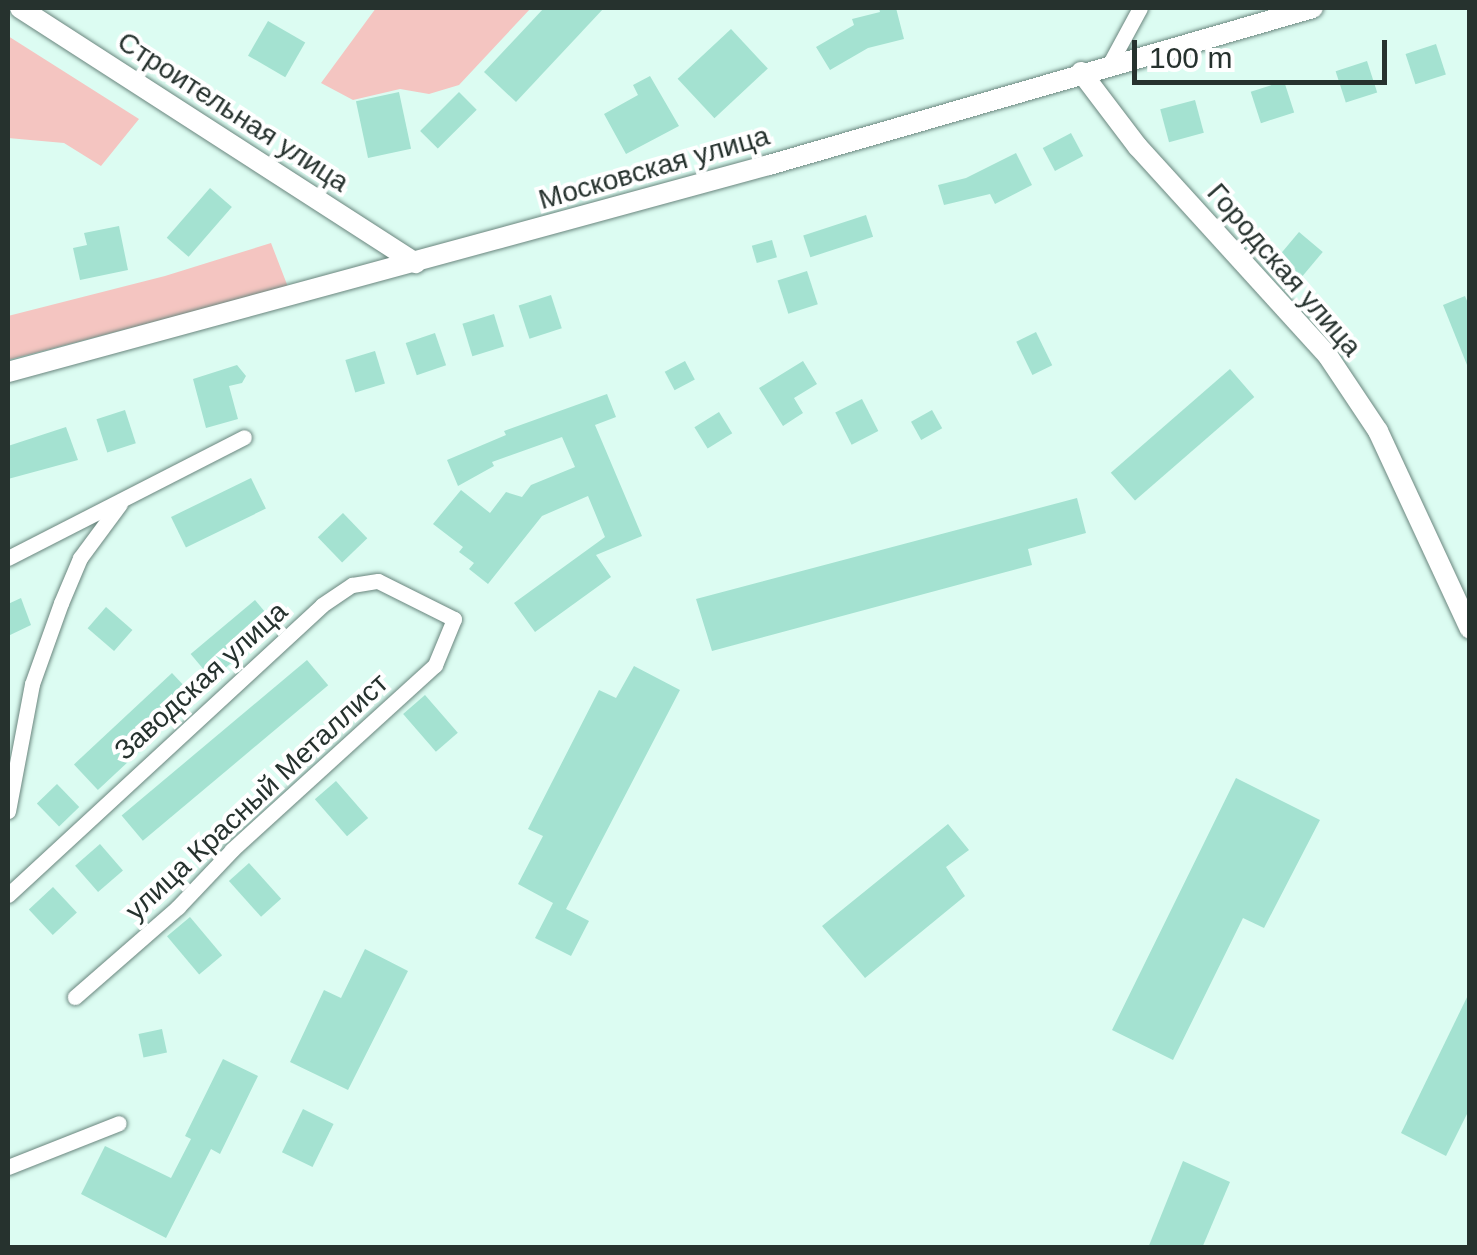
<!DOCTYPE html>
<html>
<head>
<meta charset="utf-8">
<style>
	body { margin:0 }
	#map { position:relative; width:1477px; height:1255px; overflow:hidden; background:#dcfcf2; font-family:Arial,sans-serif }
	div>[style] { position:absolute }
	[style*='--x'] { left:calc(var(--x)*1px); top:calc(var(--y)*1px); width:calc(var(--w)*1px); rotate:calc(var(--a)*1deg) }
	.green>* { inset:0; background:#f4c5c1 }
	.building>* { inset:0; background:#a4e2d1; transform-origin:0 0 }
	.roads { filter:drop-shadow(0 0 2px #6a867e) drop-shadow(0 0 2px #6a867e) }
	.street>* { height:15px; margin:-7.5px; padding:0 7.5px; transform-origin:7.5px; border-radius:7.5px; background:#fff }
	.secondary>* { height:20px; margin:-10px; padding:0 10px; transform-origin:10px; border-radius:10px; background:#fff }
	span { translate:-50% -50%; white-space:nowrap; text-align:center; line-height:1.15; -webkit-text-stroke:8px #fff; paint-order:stroke }
	.street-label { font-size:28px; color:#26322e }
	.frame { position:absolute; inset:0; border:10px solid #26322e; pointer-events:none }
	.scale { position:absolute; left:1132px; top:40px; width:255px; height:45px; box-sizing:border-box; border:5px solid #26322e; border-top:0; padding-left:12px; font-size:30px; line-height:35px; white-space:nowrap; color:#26322e; -webkit-text-stroke:8px #fff; paint-order:stroke }
</style>
</head>
<body>
<div id="map">
	<div class="green">
		<i style="clip-path:polygon(376px 8px,531px 8px,459px 85px,429px 94px,400px 89px,353px 100px,321px 83px)"></i>
		<i style="clip-path:polygon(8px 36px,139px 119px,101px 166px,64px 143px,8px 138px)"></i>
		<i style="clip-path:polygon(271px 243px,288px 287px,8px 360px,8px 316px,165px 276px)"></i>
	</div>
	<div class="building">
		<i style="clip-path:polygon(544px 8px,604px 8px,516px 102px,484px 72px)"></i>
		<i style="clip-path:polygon(879px 8px,896px 8px,904px 39px,868px 48px,830px 70px,816px 47px,854px 25px,852px 19px,880px 12px)"></i>
		<i style="left:268px;top:21px;width:43px;height:40px;rotate:30deg"></i>
		<i style="left:731px;top:29px;width:54px;height:73px;rotate:47deg"></i>
		<i style="left:1436px;top:44px;width:32px;height:32px;rotate:72deg"></i>
		<i style="left:1367px;top:61px;width:33px;height:33px;rotate:72deg"></i>
		<i style="clip-path:polygon(650px 76px,679px 126px,626px 154px,604px 114px,638px 95px,633px 85px)"></i>
		<i style="left:1284px;top:81px;width:33px;height:35px;rotate:72deg"></i>
		<i style="left:399px;top:92px;width:58px;height:44px;rotate:78deg"></i>
		<i style="left:459px;top:92px;width:25px;height:55px;rotate:45deg"></i>
		<i style="left:1195px;top:100px;width:34px;height:36px;rotate:75deg"></i>
		<i style="left:1071px;top:133px;width:26px;height:32px;rotate:62deg"></i>
		<i style="clip-path:polygon(1016px 153px,1032px 185px,995px 204px,990px 194px,944px 205px,938px 185px,966px 178px)"></i>
		<i style="left:210px;top:188px;width:29px;height:66px;rotate:41deg"></i>
		<i style="left:866px;top:215px;width:23px;height:66px;rotate:72deg"></i>
		<i style="clip-path:polygon(119px 226px,128px 270px,80px 280px,73px 248px,87px 245px,84px 233px)"></i>
		<i style="left:1299px;top:232px;width:31px;height:32px;rotate:40deg"></i>
		<i style="left:772px;top:240px;width:18px;height:21px;rotate:74deg"></i>
		<i style="left:807px;top:271px;width:35px;height:31px;rotate:72deg"></i>
		<i style="left:551px;top:295px;width:35px;height:34px;rotate:72deg"></i>
		<i style="clip-path:polygon(1465px 296px,1470px 308px,1469px 370px,1443px 305px)"></i>
		<i style="left:494px;top:314px;width:34px;height:33px;rotate:73deg"></i>
		<i style="left:1036px;top:332px;width:37px;height:22px;rotate:64deg"></i>
		<i style="left:435px;top:333px;width:34px;height:31px;rotate:71deg"></i>
		<i style="left:375px;top:351px;width:34px;height:31px;rotate:73deg"></i>
		<i style="left:685px;top:361px;width:21px;height:23px;rotate:62deg"></i>
		<i style="clip-path:polygon(803px 361px,817px 384px,794px 398px,803px 413px,783px 426px,759px 388px)"></i>
		<i style="clip-path:polygon(237px 365px,246px 376px,242px 383px,229px 386px,238px 419px,206px 428px,193px 379px)"></i>
		<i style="left:1230px;top:369px;width:37px;height:158px;rotate:49deg"></i>
		<i style="clip-path:polygon(607px 394px,616px 417px,595px 425px,642px 536px,596px 555px,611px 577px,535px 632px,514px 603px,605px 537px,588px 496px,542px 516px,488px 584px,469px 569px,474px 563px,459px 552px,463px 547px,433px 524px,461px 490px,490px 513px,506px 492px,522px 497px,531px 485px,575px 467px,562px 437px,492px 462px,494px 466px,458px 486px,447px 460px,506px 435px,504px 431px)"></i>
		<i style="left:862px;top:399px;width:36px;height:30px;rotate:63deg"></i>
		<i style="left:125px;top:410px;width:35px;height:30px;rotate:72deg"></i>
		<i style="left:932px;top:410px;width:21px;height:24px;rotate:61deg"></i>
		<i style="left:719px;top:412px;width:25px;height:29px;rotate:58deg"></i>
		<i style="clip-path:polygon(66px 427px,78px 460px,8px 479px,8px 446px)"></i>
		<i style="left:251px;top:478px;width:34px;height:89px;rotate:64deg"></i>
		<i style="clip-path:polygon(1077px 498px,1086px 533px,1028px 549px,1032px 565px,712px 651px,696px 599px)"></i>
		<i style="left:343px;top:513px;width:35px;height:35px;rotate:46deg"></i>
		<i style="clip-path:polygon(21px 598px,31px 625px,8px 636px,8px 604px)"></i>
		<i style="left:255px;top:600px;width:33px;height:84px;rotate:50deg"></i>
		<i style="left:106px;top:607px;width:35px;height:28px;rotate:41deg"></i>
		<i style="left:307px;top:660px;width:33px;height:242px;rotate:50deg"></i>
		<i style="clip-path:polygon(634px 666px,680px 690px,566px 909px,589px 921px,571px 956px,535px 938px,553px 903px,518px 884px,543px 836px,528px 829px,599px 690px,616px 698px)"></i>
		<i style="left:172px;top:673px;width:35px;height:134px;rotate:47deg"></i>
		<i style="left:425px;top:695px;width:50px;height:29px;rotate:49deg"></i>
		<i style="clip-path:polygon(1236px 778px,1320px 820px,1264px 928px,1243px 918px,1173px 1060px,1112px 1030px)"></i>
		<i style="left:336px;top:781px;width:49px;height:28px;rotate:49deg"></i>
		<i style="left:57px;top:784px;width:32px;height:28px;rotate:46deg"></i>
		<i style="clip-path:polygon(948px 824px,969px 850px,946px 867px,965px 896px,865px 978px,822px 926px)"></i>
		<i style="left:100px;top:844px;width:35px;height:33px;rotate:49deg"></i>
		<i style="left:249px;top:863px;width:48px;height:27px;rotate:48deg"></i>
		<i style="left:53px;top:887px;width:35px;height:33px;rotate:47deg"></i>
		<i style="left:190px;top:917px;width:50px;height:30px;rotate:50deg"></i>
		<i style="clip-path:polygon(365px 949px,408px 971px,348px 1090px,290px 1062px,324px 990px,341px 998px)"></i>
		<i style="clip-path:polygon(1470px 991px,1470px 1108px,1446px 1156px,1401px 1133px)"></i>
		<i style="left:162px;top:1029px;width:24px;height:24px;rotate:78deg"></i>
		<i style="clip-path:polygon(223px 1059px,258px 1076px,220px 1154px,211px 1149px,166px 1238px,81px 1194px,105px 1146px,171px 1178px,191px 1139px,185px 1136px)"></i>
		<i style="left:303px;top:1109px;width:34px;height:48px;rotate:26deg"></i>
		<i style="clip-path:polygon(1183px 1161px,1230px 1182px,1202px 1248px,1148px 1248px)"></i>
	</div>
	<div class="roads">
		<div class="street">
			<i style="--x:1109;--y:65;--w:65;--a:-61.5"></i>
			<i style="--x:8;--y:558;--w:265;--a:-27.1"></i>
			<i style="--x:8;--y:811;--w:129;--a:-79.3"></i>
			<i style="--x:32;--y:684;--w:86;--a:-70.3"></i>
			<i style="--x:61;--y:603;--w:49;--a:-67.1"></i>
			<i style="--x:80;--y:558;--w:67;--a:-53.5"></i>
			<i style="--x:8;--y:895;--w:427;--a:-42.7"></i>
			<i style="--x:322;--y:605;--w:36;--a:-34"></i>
			<i style="--x:352;--y:585;--w:26;--a:-9"></i>
			<i style="--x:378;--y:581;--w:85;--a:26.6"></i>
			<i style="--x:454;--y:619;--w:50;--a:112.4"></i>
			<i style="--x:435;--y:665;--w:275;--a:137.7"></i>
			<i style="--x:232;--y:850;--w:79;--a:133.5"></i>
			<i style="--x:178;--y:907;--w:137;--a:138.9"></i>
			<i style="--x:8;--y:1167;--w:119;--a:-21.6"></i>
		</div>
		<div class="secondary">
			<i style="--x:20;--y:8;--w:471;--a:32.8"></i>
			<i style="--x:1081;--y:72;--w:94;--a:52.8"></i>
			<i style="--x:1138;--y:147;--w:282;--a:47.7"></i>
			<i style="--x:1328;--y:356;--w:90;--a:56.3"></i>
			<i style="--x:1378;--y:431;--w:218;--a:65.1"></i>
			<i style="--x:8;--y:372;--w:789;--a:-15.22"></i>
			<i style="--x:769;--y:165;--w:566;--a:-16.1"></i>
		</div>
	</div>
	<div class="street-label">
		<span style="left:233px;top:112px;rotate:33deg">Строительная улица</span>
		<span style="left:654px;top:168px;rotate:-16deg">Московская улица</span>
		<span style="left:1284px;top:270px;rotate:49deg">Городская улица</span>
		<span style="left:201px;top:681px;rotate:-42deg">Заводская улица</span>
		<span style="left:257px;top:797px;rotate:-43deg">улица Красный Металлист</span>
	</div>
	<div class="frame"></div>
	<div class="scale">100 m</div>
</div>
</body>
</html>
